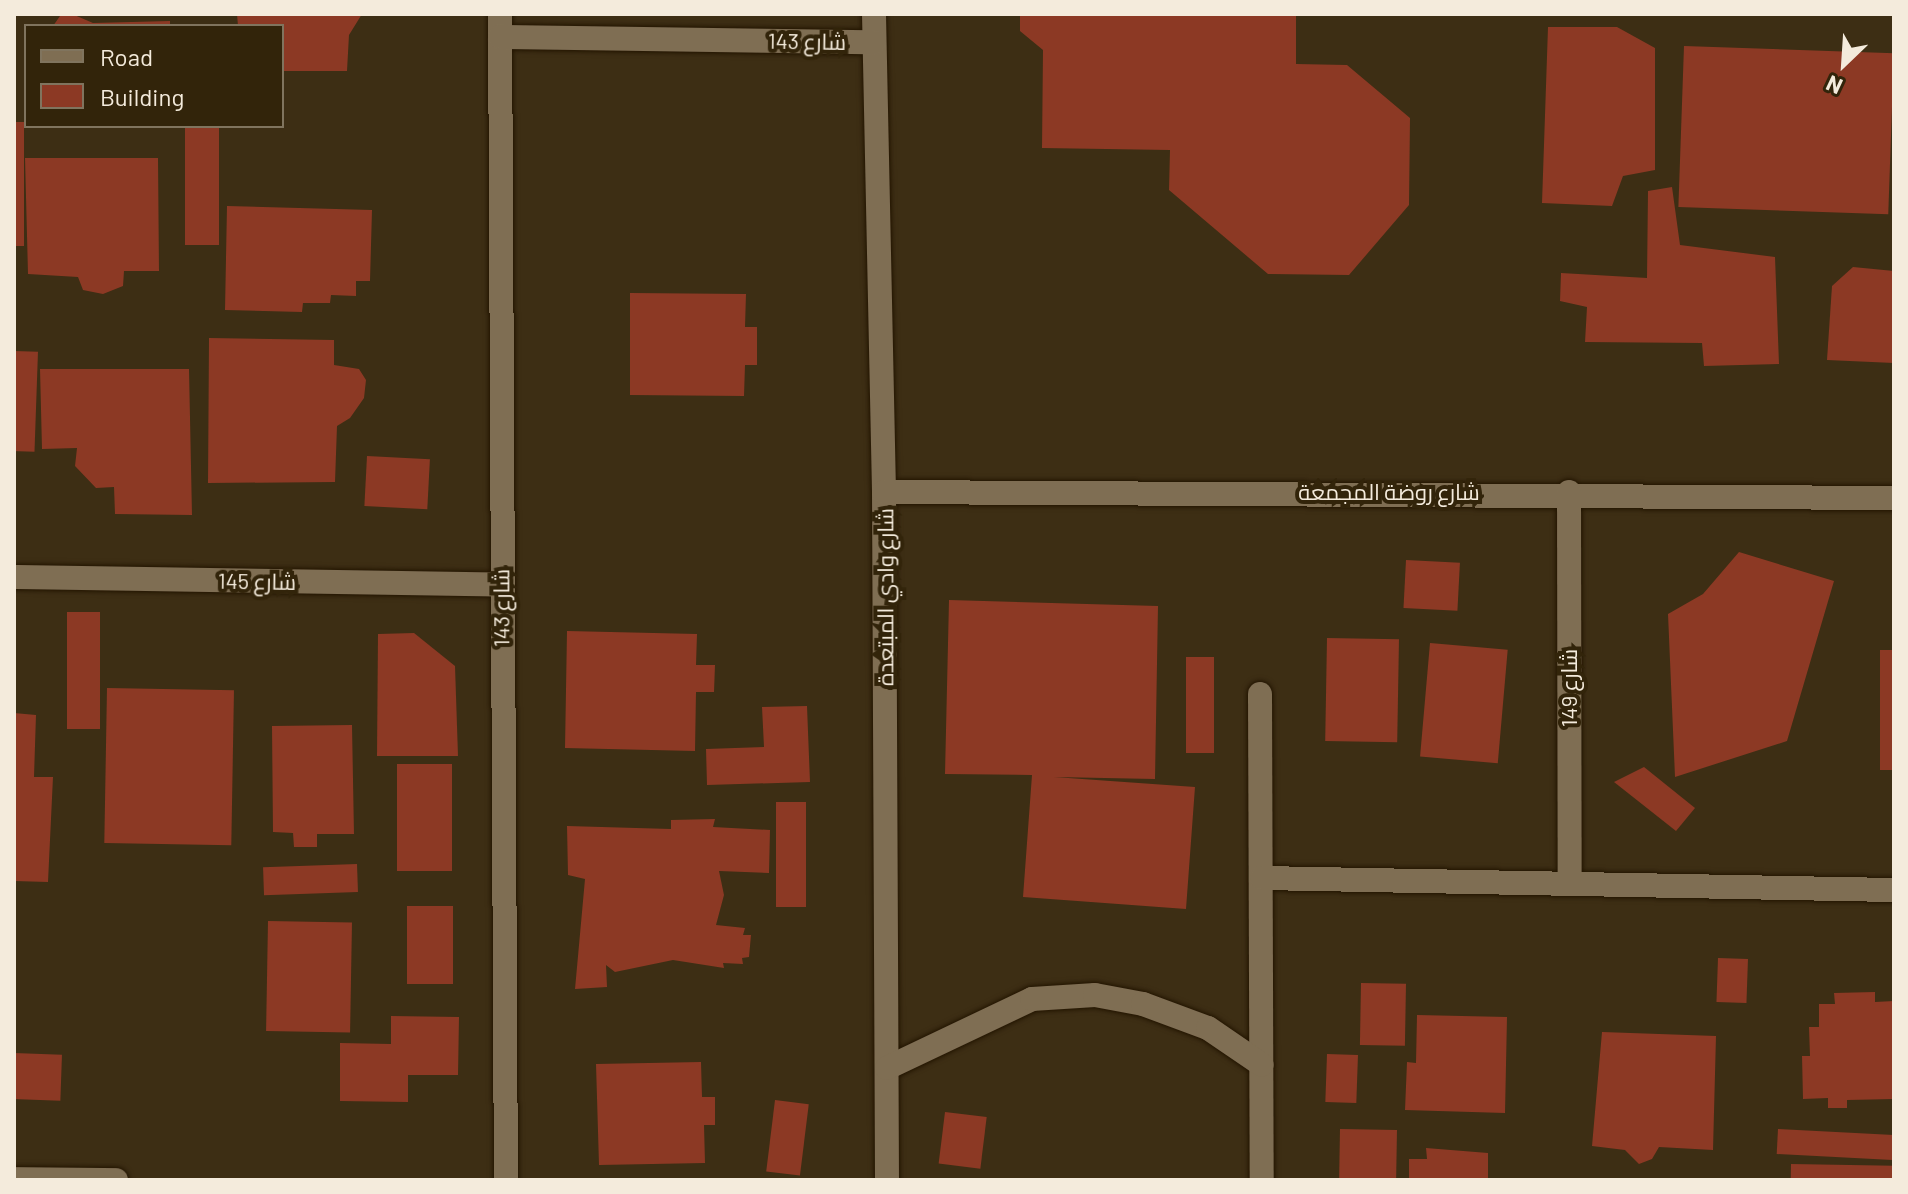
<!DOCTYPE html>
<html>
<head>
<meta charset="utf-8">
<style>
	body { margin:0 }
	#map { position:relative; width:1908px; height:1194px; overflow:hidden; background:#3d2e14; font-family:Barlow,Cairo,sans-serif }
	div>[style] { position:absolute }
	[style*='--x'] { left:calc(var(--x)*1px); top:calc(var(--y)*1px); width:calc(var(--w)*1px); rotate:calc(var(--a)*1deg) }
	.building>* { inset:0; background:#8c3924; transform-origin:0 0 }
	.roads { filter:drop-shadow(0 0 2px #231500) drop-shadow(0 0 2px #231500) }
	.minor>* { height:24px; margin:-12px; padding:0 12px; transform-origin:12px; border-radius:12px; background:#7f6e53 }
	span { translate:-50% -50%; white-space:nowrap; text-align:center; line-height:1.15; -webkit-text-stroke:8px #32240a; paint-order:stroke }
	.street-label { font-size:22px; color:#f4ebdc }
	.frame { position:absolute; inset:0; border:16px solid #f4ebdc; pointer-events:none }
	.legend { position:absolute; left:24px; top:24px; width:260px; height:104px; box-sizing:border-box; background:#32240a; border:2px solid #80745e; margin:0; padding:10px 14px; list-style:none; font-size:24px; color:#f4ebdc }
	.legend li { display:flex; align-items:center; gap:16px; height:40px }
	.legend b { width:40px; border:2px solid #80745e }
	.north { position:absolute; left:1804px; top:24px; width:80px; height:80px; -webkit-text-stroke:6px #32240a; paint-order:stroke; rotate:205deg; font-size:22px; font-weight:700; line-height:32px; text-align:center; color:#f4ebdc }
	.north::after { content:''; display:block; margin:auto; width:28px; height:36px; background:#f4ebdc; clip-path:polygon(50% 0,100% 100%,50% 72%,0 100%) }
</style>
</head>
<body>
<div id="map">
	<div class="building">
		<i style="clip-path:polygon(72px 14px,93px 23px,170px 21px,170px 26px,53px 26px,60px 16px)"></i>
		<i style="clip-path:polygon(237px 14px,362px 14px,349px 35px,347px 71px,282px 71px,282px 26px,238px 26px)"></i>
		<i style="clip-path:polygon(1020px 14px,1296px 14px,1296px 64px,1347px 65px,1410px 118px,1409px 205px,1349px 275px,1268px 274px,1169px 190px,1170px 150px,1042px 148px,1043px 50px,1020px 31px)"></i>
		<i style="clip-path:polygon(1548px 27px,1617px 27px,1655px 48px,1655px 170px,1623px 176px,1612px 206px,1542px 203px)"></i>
		<i style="left:1684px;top:46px;width:210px;height:161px;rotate:2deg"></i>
		<i style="left:14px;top:122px;width:10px;height:124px"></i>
		<i style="left:185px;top:126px;width:34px;height:119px"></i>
		<i style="clip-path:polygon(25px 158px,158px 158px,159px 271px,124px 271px,123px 286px,103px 294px,83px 290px,78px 277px,28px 274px)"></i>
		<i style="clip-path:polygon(1672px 187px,1680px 245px,1775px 257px,1779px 364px,1704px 366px,1702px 343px,1585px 342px,1587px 307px,1560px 301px,1561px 273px,1647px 278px,1648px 191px)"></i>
		<i style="clip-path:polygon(227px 206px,372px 210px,370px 281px,356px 281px,356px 296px,331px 295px,330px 303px,303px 303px,302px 312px,225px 310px)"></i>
		<i style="clip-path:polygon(1853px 267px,1894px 271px,1894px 363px,1827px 360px,1832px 286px)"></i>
		<i style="clip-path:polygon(630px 293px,746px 294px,745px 327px,757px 327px,757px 365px,745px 365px,744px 396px,630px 395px)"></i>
		<i style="clip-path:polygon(209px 338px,334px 340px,334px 365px,359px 369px,366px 380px,364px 398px,350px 418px,337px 426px,335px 482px,208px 483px)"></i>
		<i style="left:14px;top:351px;width:24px;height:100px;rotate:2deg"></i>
		<i style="clip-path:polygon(40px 369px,189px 369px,192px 515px,115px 514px,114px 487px,96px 488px,75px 466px,77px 448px,42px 449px)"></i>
		<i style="left:367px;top:456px;width:63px;height:50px;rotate:3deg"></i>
		<i style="clip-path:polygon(1739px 552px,1834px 581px,1787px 741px,1675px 777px,1668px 614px,1703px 594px)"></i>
		<i style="left:1406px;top:560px;width:54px;height:48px;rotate:3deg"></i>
		<i style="clip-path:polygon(949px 600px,1158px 606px,1155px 779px,1054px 777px,1195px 787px,1186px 909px,1023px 897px,1032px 775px,945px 774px)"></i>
		<i style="left:67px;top:612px;width:33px;height:117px"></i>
		<i style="clip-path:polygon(567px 631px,697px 634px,696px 665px,715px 665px,714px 692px,696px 692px,695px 751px,565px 748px)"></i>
		<i style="clip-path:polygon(414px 633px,455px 666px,458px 756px,377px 756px,378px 634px)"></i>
		<i style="left:1327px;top:638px;width:72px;height:103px;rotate:1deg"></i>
		<i style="left:1430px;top:643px;width:78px;height:114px;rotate:5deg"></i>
		<i style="left:1880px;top:650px;width:14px;height:120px"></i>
		<i style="left:1186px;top:657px;width:28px;height:96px"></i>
		<i style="left:107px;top:688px;width:127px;height:155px;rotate:1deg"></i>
		<i style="clip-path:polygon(807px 706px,810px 782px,707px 785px,706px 749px,764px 747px,762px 707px)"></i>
		<i style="clip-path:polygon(14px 713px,36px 715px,34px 777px,53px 777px,48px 882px,14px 881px)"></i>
		<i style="clip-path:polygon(352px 725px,354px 834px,317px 834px,317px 847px,294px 847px,293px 833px,273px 832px,272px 726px)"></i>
		<i style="left:397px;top:764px;width:55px;height:107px"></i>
		<i style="clip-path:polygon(1644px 767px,1695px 808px,1676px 831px,1614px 782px)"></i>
		<i style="left:776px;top:802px;width:30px;height:105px"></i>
		<i style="clip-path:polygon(715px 819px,713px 827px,770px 830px,769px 873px,719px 871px,724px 895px,716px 925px,745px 928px,743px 935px,751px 935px,749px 957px,742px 958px,743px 964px,723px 963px,724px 968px,673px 960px,615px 972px,606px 965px,607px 987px,575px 989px,585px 879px,568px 875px,567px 826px,671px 829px,671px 820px)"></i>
		<i style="left:357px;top:864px;width:28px;height:94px;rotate:88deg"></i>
		<i style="left:407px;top:906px;width:46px;height:78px"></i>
		<i style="left:268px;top:921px;width:84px;height:110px;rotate:1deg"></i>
		<i style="left:1718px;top:958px;width:30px;height:44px;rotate:2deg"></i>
		<i style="left:1361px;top:983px;width:45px;height:62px;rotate:1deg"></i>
		<i style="clip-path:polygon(1875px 992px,1875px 1002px,1894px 1001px,1894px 1099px,1847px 1100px,1847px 1108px,1828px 1108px,1828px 1098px,1803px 1099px,1802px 1056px,1810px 1056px,1809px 1027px,1819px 1027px,1819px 1004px,1835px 1004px,1834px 993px)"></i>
		<i style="clip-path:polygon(1417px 1015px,1507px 1017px,1505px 1113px,1405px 1110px,1407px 1062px,1416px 1063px)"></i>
		<i style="clip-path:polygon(391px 1016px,459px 1017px,458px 1075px,408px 1075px,408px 1102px,340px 1101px,340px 1043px,391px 1044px)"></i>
		<i style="clip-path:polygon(1602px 1032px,1716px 1036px,1713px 1150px,1659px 1147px,1652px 1159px,1639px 1164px,1625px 1150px,1592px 1146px)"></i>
		<i style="left:14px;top:1053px;width:48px;height:46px;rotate:2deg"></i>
		<i style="left:1327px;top:1054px;width:31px;height:48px;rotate:2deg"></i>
		<i style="clip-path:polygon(701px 1062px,702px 1097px,715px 1097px,715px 1125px,704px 1125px,705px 1163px,599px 1165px,596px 1064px)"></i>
		<i style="left:775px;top:1100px;width:34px;height:72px;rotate:7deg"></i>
		<i style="left:945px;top:1112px;width:42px;height:52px;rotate:7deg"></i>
		<i style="left:1340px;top:1129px;width:57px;height:51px;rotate:1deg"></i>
		<i style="left:1778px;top:1129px;width:116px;height:25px;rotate:3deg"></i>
		<i style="clip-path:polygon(1426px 1148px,1488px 1153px,1488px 1180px,1409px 1180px,1409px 1159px,1427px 1159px)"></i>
		<i style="left:1791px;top:1164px;width:103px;height:16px;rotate:1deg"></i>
	</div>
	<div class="roads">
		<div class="minor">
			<i style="--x:500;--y:14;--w:1166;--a:89.71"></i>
			<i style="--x:874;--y:14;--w:478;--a:88.8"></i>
			<i style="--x:884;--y:492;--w:688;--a:89.75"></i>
			<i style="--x:500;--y:37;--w:374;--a:0.8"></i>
			<i style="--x:884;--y:492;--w:1010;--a:0.34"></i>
			<i style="--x:1569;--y:492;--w:392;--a:89.9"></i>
			<i style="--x:14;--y:577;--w:487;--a:0.9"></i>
			<i style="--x:1260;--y:694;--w:486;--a:89.8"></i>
			<i style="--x:1262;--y:878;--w:632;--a:1.09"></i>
			<i style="--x:887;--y:1068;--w:161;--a:-25.4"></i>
			<i style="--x:1032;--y:999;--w:63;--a:-3.6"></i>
			<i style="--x:1095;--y:995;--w:49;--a:10.6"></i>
			<i style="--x:1143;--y:1004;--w:69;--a:20.3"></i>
			<i style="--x:1208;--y:1028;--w:65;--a:34.4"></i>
			<i style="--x:14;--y:1179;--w:102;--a:0.6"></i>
		</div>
	</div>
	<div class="street-label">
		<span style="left:807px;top:41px;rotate:1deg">شارع 143</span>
		<span style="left:1389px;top:492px">شارع روضة المجمعة</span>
		<span style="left:257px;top:581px;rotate:1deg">شارع 145</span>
		<span style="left:885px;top:597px;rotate:-90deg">شارع وادي المبتعدة</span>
		<span style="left:501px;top:608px;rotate:-90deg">شارع 143</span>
		<span style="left:1569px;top:688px;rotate:-90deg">شارع 149</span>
	</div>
	<div class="frame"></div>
	<ul class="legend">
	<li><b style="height:10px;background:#7f6e53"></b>Road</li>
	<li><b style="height:22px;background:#8c3924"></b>Building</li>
	</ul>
	<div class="north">N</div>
</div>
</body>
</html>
